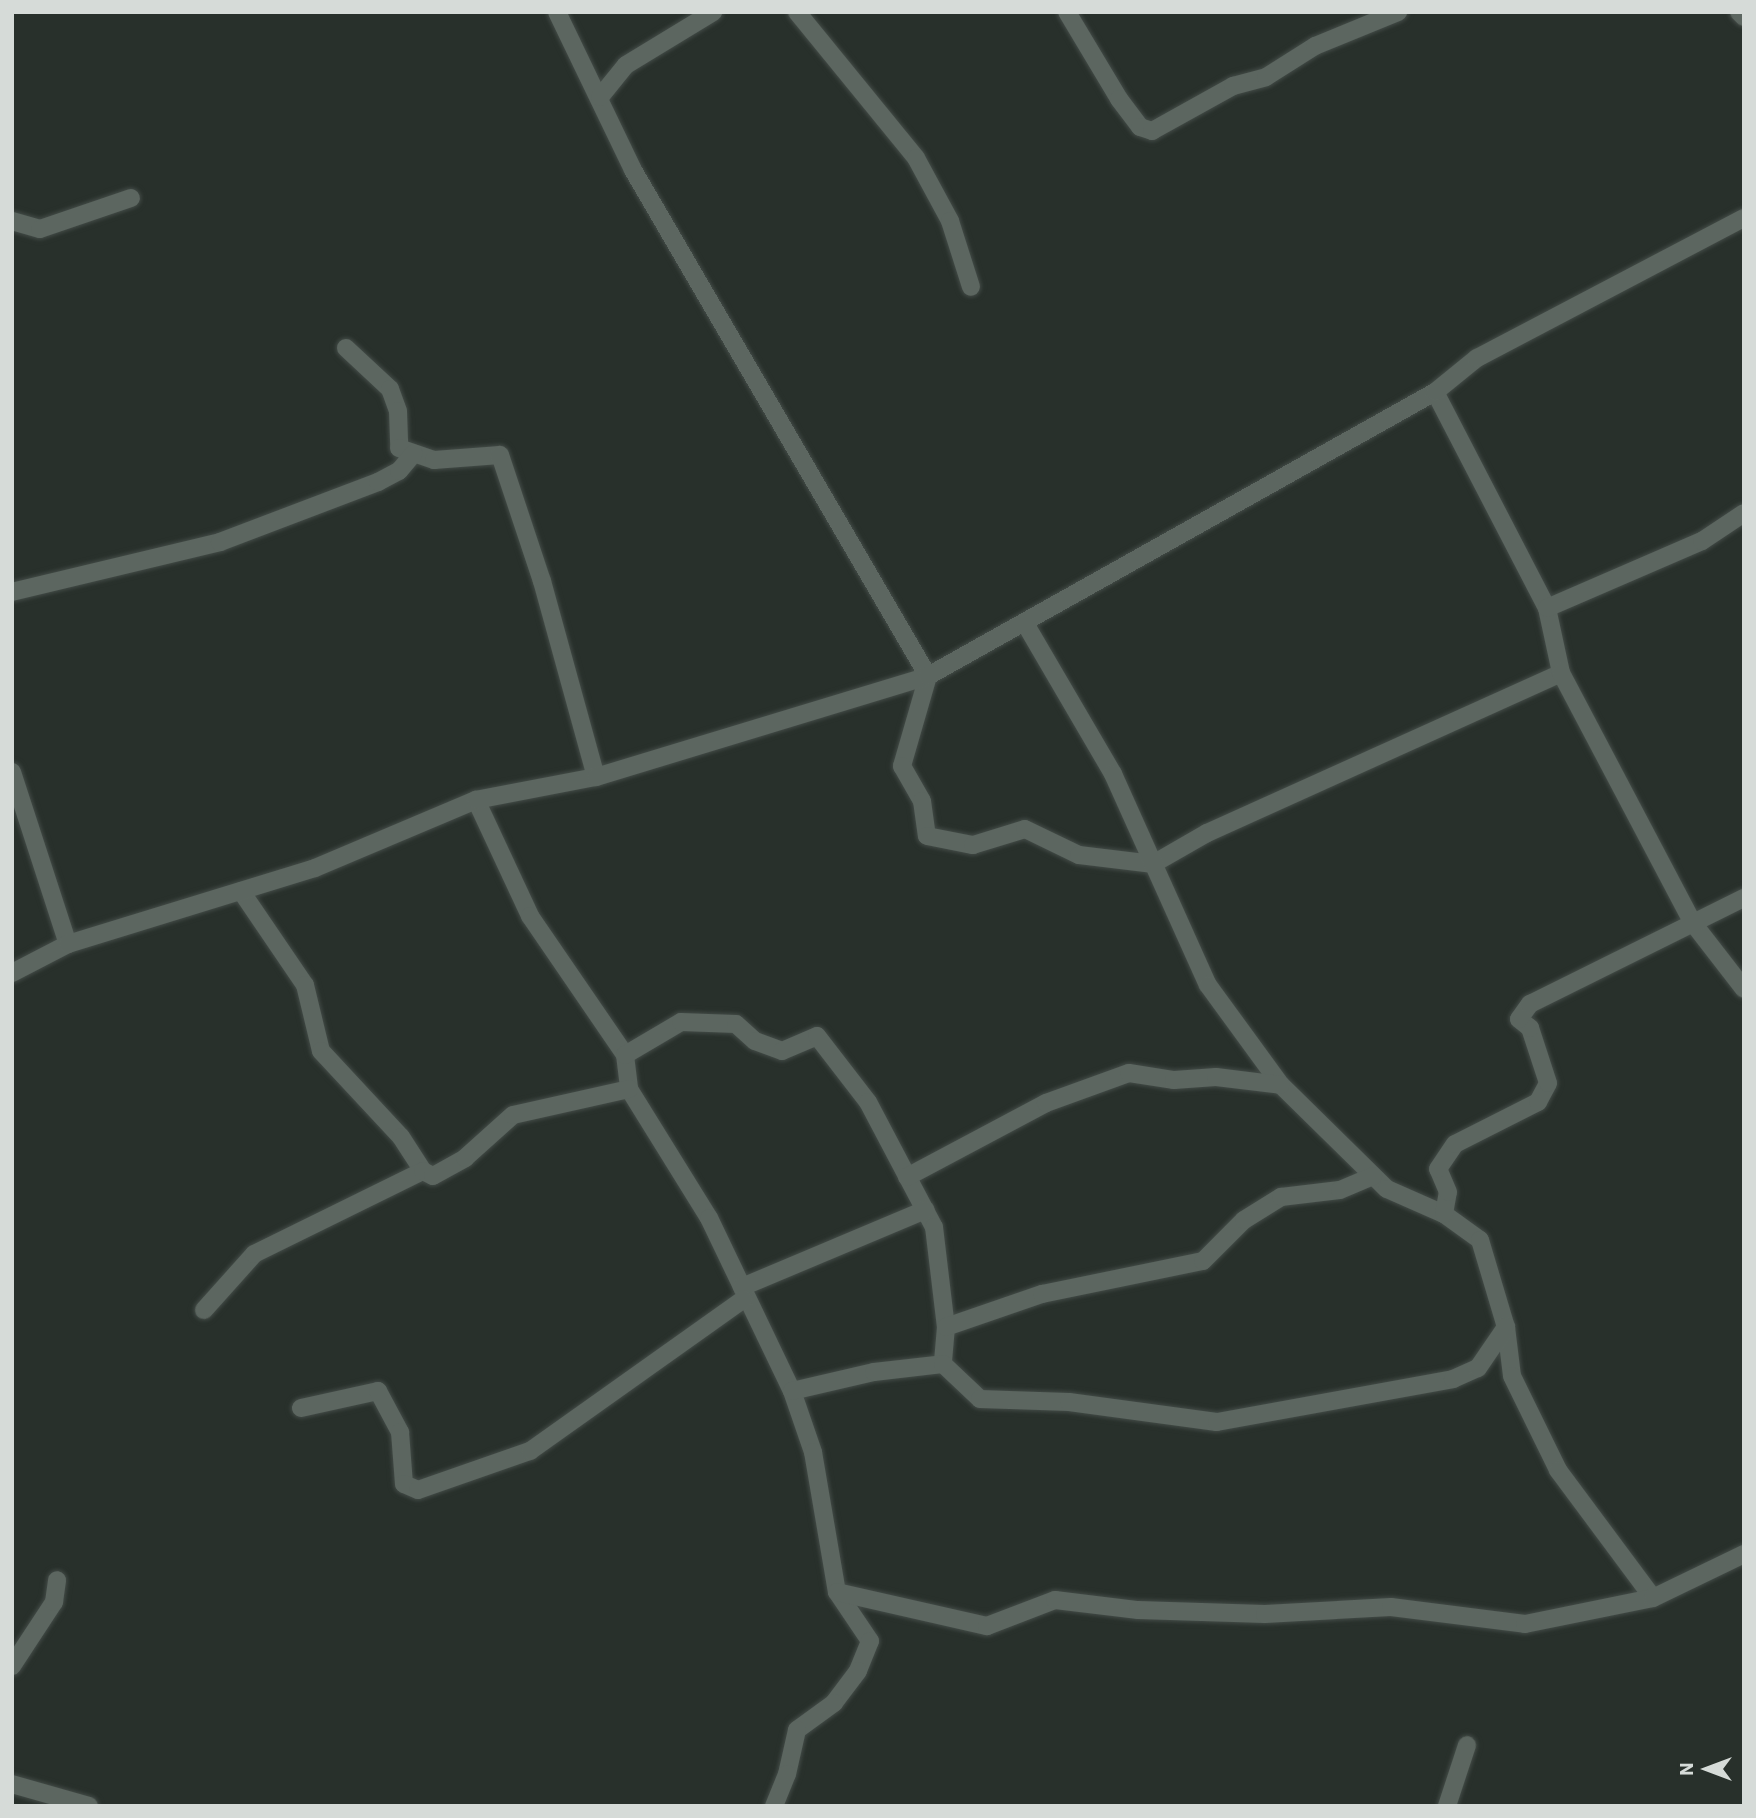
<!DOCTYPE html>
<html>
<head>
<meta charset="utf-8">
<style>
	body { margin:0 }
	#map { position:relative; width:1756px; height:1818px; overflow:hidden; background:#28302b; font-family:"IBM Plex Sans",sans-serif }
	div>[style] { position:absolute }
	[style*='--x'] { left:calc(var(--x)*1px); top:calc(var(--y)*1px); width:calc(var(--w)*1px); rotate:calc(var(--a)*1deg) }
	.roads { filter:drop-shadow(0 0 2px #434b47) drop-shadow(0 0 2px #434b47) }
	.minor>* { height:18px; margin:-9px; padding:0 9px; transform-origin:9px; border-radius:9px; background:#5c6660 }
	span { translate:-50% -50%; white-space:nowrap; text-align:center; line-height:1.15; -webkit-text-stroke:5px #28302b; paint-order:stroke }
	.frame { position:absolute; inset:0; border:14px solid #d6dbd8; pointer-events:none }
	.north { position:absolute; left:1672px; top:1734px; width:70px; height:70px; -webkit-text-stroke:5px #28302b; paint-order:stroke; rotate:270deg; font-size:19px; font-weight:700; line-height:28px; text-align:center; color:#d6dbd8 }
	.north::after { content:''; display:block; margin:auto; width:24px; height:32px; background:#d6dbd8; clip-path:polygon(50% 0,100% 100%,50% 72%,0 100%) }
</style>
</head>
<body>
<div id="map">
	<div class="roads">
		<div class="minor">
			<i style="--x:557;--y:12;--w:175;--a:64.3"></i>
			<i style="--x:633;--y:170;--w:586;--a:59.76"></i>
			<i style="--x:928;--y:676;--w:94;--a:106.1"></i>
			<i style="--x:902;--y:766;--w:40;--a:60.3"></i>
			<i style="--x:922;--y:801;--w:35;--a:82"></i>
			<i style="--x:927;--y:836;--w:47;--a:11.1"></i>
			<i style="--x:973;--y:845;--w:54;--a:-17.1"></i>
			<i style="--x:1025;--y:829;--w:60;--a:25.7"></i>
			<i style="--x:1079;--y:855;--w:75;--a:6.9"></i>
			<i style="--x:1153;--y:864;--w:62;--a:-29.9"></i>
			<i style="--x:1207;--y:833;--w:388;--a:-24.3"></i>
			<i style="--x:797;--y:12;--w:188;--a:50.8"></i>
			<i style="--x:916;--y:158;--w:72;--a:61.6"></i>
			<i style="--x:950;--y:221;--w:69;--a:72.3"></i>
			<i style="--x:1067;--y:12;--w:101;--a:59.1"></i>
			<i style="--x:1119;--y:99;--w:35;--a:53"></i>
			<i style="--x:1140;--y:127;--w:13;--a:18"></i>
			<i style="--x:1152;--y:131;--w:93;--a:-29.1"></i>
			<i style="--x:1233;--y:86;--w:34;--a:-15"></i>
			<i style="--x:1266;--y:77;--w:58;--a:-32.3"></i>
			<i style="--x:1315;--y:46;--w:90;--a:-22.3"></i>
			<i style="--x:1739;--y:12;--w:7;--a:45"></i>
			<i style="--x:600;--y:97;--w:41;--a:-50.9"></i>
			<i style="--x:626;--y:65;--w:102;--a:-31.3"></i>
			<i style="--x:12;--y:221;--w:29;--a:16"></i>
			<i style="--x:40;--y:229;--w:96;--a:-18.8"></i>
			<i style="--x:346;--y:348;--w:60;--a:43"></i>
			<i style="--x:390;--y:389;--w:23;--a:70"></i>
			<i style="--x:398;--y:411;--w:37;--a:88"></i>
			<i style="--x:399;--y:448;--w:37;--a:19"></i>
			<i style="--x:434;--y:460;--w:66;--a:-4.3"></i>
			<i style="--x:500;--y:455;--w:133;--a:71.6"></i>
			<i style="--x:542;--y:581;--w:203;--a:74.6"></i>
			<i style="--x:1435;--y:392;--w:243;--a:62.6"></i>
			<i style="--x:1547;--y:608;--w:66;--a:77.8"></i>
			<i style="--x:1561;--y:673;--w:283;--a:62.2"></i>
			<i style="--x:1693;--y:923;--w:83;--a:52.3"></i>
			<i style="--x:12;--y:592;--w:214;--a:-13.5"></i>
			<i style="--x:220;--y:542;--w:169;--a:-20.8"></i>
			<i style="--x:378;--y:482;--w:24;--a:-28"></i>
			<i style="--x:399;--y:471;--w:23;--a:-50"></i>
			<i style="--x:1547;--y:608;--w:169;--a:-23.4"></i>
			<i style="--x:1702;--y:541;--w:50;--a:-33.7"></i>
			<i style="--x:1026;--y:625;--w:173;--a:59.7"></i>
			<i style="--x:1113;--y:774;--w:231;--a:65.8"></i>
			<i style="--x:1208;--y:985;--w:124;--a:53.9"></i>
			<i style="--x:1281;--y:1085;--w:148;--a:44.5"></i>
			<i style="--x:1387;--y:1189;--w:62;--a:23.7"></i>
			<i style="--x:1444;--y:1214;--w:44;--a:35.8"></i>
			<i style="--x:1480;--y:1240;--w:91;--a:73.4"></i>
			<i style="--x:1506;--y:1327;--w:49;--a:83"></i>
			<i style="--x:1512;--y:1376;--w:105;--a:63.9"></i>
			<i style="--x:1558;--y:1470;--w:159;--a:53.4"></i>
			<i style="--x:12;--y:772;--w:181;--a:72"></i>
			<i style="--x:476;--y:800;--w:128;--a:65"></i>
			<i style="--x:530;--y:916;--w:168;--a:55.6"></i>
			<i style="--x:625;--y:1055;--w:34;--a:83"></i>
			<i style="--x:629;--y:1089;--w:152;--a:58.2"></i>
			<i style="--x:709;--y:1218;--w:192;--a:64.4"></i>
			<i style="--x:792;--y:1391;--w:65;--a:71"></i>
			<i style="--x:813;--y:1452;--w:142;--a:80.3"></i>
			<i style="--x:837;--y:1592;--w:59;--a:56"></i>
			<i style="--x:870;--y:1641;--w:32;--a:112"></i>
			<i style="--x:858;--y:1671;--w:40;--a:127"></i>
			<i style="--x:834;--y:1703;--w:46;--a:143.9"></i>
			<i style="--x:797;--y:1730;--w:45;--a:102.8"></i>
			<i style="--x:787;--y:1774;--w:35;--a:112"></i>
			<i style="--x:241;--y:891;--w:114;--a:55.8"></i>
			<i style="--x:305;--y:985;--w:68;--a:76.4"></i>
			<i style="--x:321;--y:1051;--w:117;--a:47.1"></i>
			<i style="--x:401;--y:1137;--w:40;--a:57.1"></i>
			<i style="--x:12;--y:973;--w:63;--a:-27.4"></i>
			<i style="--x:68;--y:944;--w:258;--a:-17.1"></i>
			<i style="--x:315;--y:868;--w:175;--a:-22.9"></i>
			<i style="--x:476;--y:800;--w:122;--a:-10.9"></i>
			<i style="--x:596;--y:777;--w:347;--a:-16.9"></i>
			<i style="--x:928;--y:676;--w:581;--a:-29.26"></i>
			<i style="--x:1435;--y:392;--w:54;--a:-39"></i>
			<i style="--x:1477;--y:358;--w:301;--a:-27.7"></i>
			<i style="--x:625;--y:1055;--w:65;--a:-30.5"></i>
			<i style="--x:681;--y:1022;--w:55;--a:2.1"></i>
			<i style="--x:736;--y:1024;--w:25;--a:42"></i>
			<i style="--x:755;--y:1041;--w:29;--a:20"></i>
			<i style="--x:782;--y:1051;--w:38;--a:-23"></i>
			<i style="--x:817;--y:1036;--w:83;--a:52.3"></i>
			<i style="--x:868;--y:1102;--w:141;--a:62.2"></i>
			<i style="--x:934;--y:1227;--w:101;--a:83.2"></i>
			<i style="--x:946;--y:1327;--w:37;--a:95"></i>
			<i style="--x:907;--y:1177;--w:157;--a:-28"></i>
			<i style="--x:1046;--y:1103;--w:88;--a:-19.9"></i>
			<i style="--x:1129;--y:1073;--w:46;--a:8.8"></i>
			<i style="--x:1174;--y:1080;--w:42;--a:-4.1"></i>
			<i style="--x:1216;--y:1077;--w:65;--a:7"></i>
			<i style="--x:1444;--y:1214;--w:22;--a:-80"></i>
			<i style="--x:1448;--y:1192;--w:25;--a:-113"></i>
			<i style="--x:1438;--y:1169;--w:30;--a:-56"></i>
			<i style="--x:1455;--y:1144;--w:93;--a:-26.8"></i>
			<i style="--x:1538;--y:1102;--w:21;--a:-62"></i>
			<i style="--x:1548;--y:1083;--w:58;--a:-108.1"></i>
			<i style="--x:1530;--y:1028;--w:14;--a:-141"></i>
			<i style="--x:1519;--y:1019;--w:19;--a:-54"></i>
			<i style="--x:1530;--y:1004;--w:239;--a:-26.4"></i>
			<i style="--x:742;--y:1287;--w:199;--a:-22.8"></i>
			<i style="--x:204;--y:1310;--w:75;--a:-48.2"></i>
			<i style="--x:254;--y:1254;--w:188;--a:-26.2"></i>
			<i style="--x:423;--y:1171;--w:11;--a:27"></i>
			<i style="--x:433;--y:1176;--w:37;--a:-29"></i>
			<i style="--x:465;--y:1158;--w:64;--a:-41.9"></i>
			<i style="--x:513;--y:1115;--w:119;--a:-12.6"></i>
			<i style="--x:946;--y:1327;--w:102;--a:-19"></i>
			<i style="--x:1042;--y:1294;--w:164;--a:-11.6"></i>
			<i style="--x:1203;--y:1261;--w:58;--a:-45"></i>
			<i style="--x:1244;--y:1220;--w:44;--a:-31.9"></i>
			<i style="--x:1281;--y:1197;--w:59;--a:-6.8"></i>
			<i style="--x:1340;--y:1190;--w:36;--a:-23"></i>
			<i style="--x:792;--y:1391;--w:84;--a:-13"></i>
			<i style="--x:874;--y:1372;--w:69;--a:-6.6"></i>
			<i style="--x:943;--y:1364;--w:51;--a:43.4"></i>
			<i style="--x:980;--y:1399;--w:89;--a:1.9"></i>
			<i style="--x:1069;--y:1402;--w:149;--a:7.7"></i>
			<i style="--x:1217;--y:1422;--w:240;--a:-10.3"></i>
			<i style="--x:1453;--y:1379;--w:27;--a:-24"></i>
			<i style="--x:1478;--y:1368;--w:50;--a:-55.7"></i>
			<i style="--x:301;--y:1408;--w:79;--a:-12.4"></i>
			<i style="--x:378;--y:1391;--w:47;--a:61.8"></i>
			<i style="--x:400;--y:1432;--w:52;--a:85.6"></i>
			<i style="--x:404;--y:1484;--w:15;--a:23"></i>
			<i style="--x:418;--y:1490;--w:119;--a:-19.2"></i>
			<i style="--x:530;--y:1451;--w:262;--a:-35.4"></i>
			<i style="--x:837;--y:1592;--w:154;--a:12.8"></i>
			<i style="--x:987;--y:1626;--w:73;--a:-20.9"></i>
			<i style="--x:1055;--y:1600;--w:84;--a:6.9"></i>
			<i style="--x:1138;--y:1610;--w:127;--a:1.8"></i>
			<i style="--x:1265;--y:1614;--w:126;--a:-3.2"></i>
			<i style="--x:1391;--y:1607;--w:135;--a:7.2"></i>
			<i style="--x:1525;--y:1624;--w:131;--a:-11.5"></i>
			<i style="--x:1653;--y:1598;--w:101;--a:-25.8"></i>
			<i style="--x:12;--y:1666;--w:77;--a:-56.7"></i>
			<i style="--x:54;--y:1602;--w:22;--a:-82"></i>
			<i style="--x:12;--y:1784;--w:80;--a:15.9"></i>
			<i style="--x:1447;--y:1806;--w:64;--a:-71.8"></i>
		</div>
	</div>
	<div class="frame"></div>
	<div class="north">N</div>
</div>
</body>
</html>
